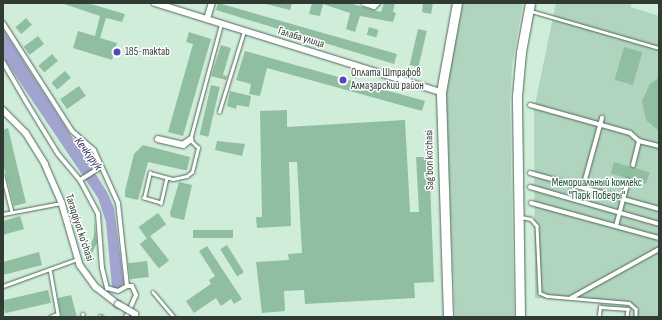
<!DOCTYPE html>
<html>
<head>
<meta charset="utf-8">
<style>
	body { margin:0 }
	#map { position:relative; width:662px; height:320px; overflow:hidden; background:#d0edda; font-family:"Sofia Sans Condensed",sans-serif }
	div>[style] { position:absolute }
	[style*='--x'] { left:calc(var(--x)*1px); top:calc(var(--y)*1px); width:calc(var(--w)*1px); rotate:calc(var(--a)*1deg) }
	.green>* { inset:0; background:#b0d4bd }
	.water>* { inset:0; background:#a2a4d0 }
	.building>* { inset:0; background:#90bea1; transform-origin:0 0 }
	.roads { filter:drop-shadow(0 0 1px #4e6757) drop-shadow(0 0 1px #4e6757) }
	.service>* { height:2.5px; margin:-1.25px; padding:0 1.25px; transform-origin:1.25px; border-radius:1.25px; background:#fff }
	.pedestrian>* { height:4px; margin:-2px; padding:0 2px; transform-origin:2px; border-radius:2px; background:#fff }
	.minor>* { height:5.5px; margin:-2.75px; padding:0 2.75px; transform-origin:2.75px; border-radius:2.75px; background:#fff }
	.primary>* { height:9px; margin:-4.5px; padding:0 4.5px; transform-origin:4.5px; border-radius:4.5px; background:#fff }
	.bridges { filter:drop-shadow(0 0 1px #4e6757) drop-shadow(0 0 1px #4e6757) }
	.minor-bridge>* { height:5.5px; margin:-2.75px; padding:0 2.75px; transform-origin:2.75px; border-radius:2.75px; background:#fff }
	.dots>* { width:11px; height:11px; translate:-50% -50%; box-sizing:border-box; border:2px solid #fff; border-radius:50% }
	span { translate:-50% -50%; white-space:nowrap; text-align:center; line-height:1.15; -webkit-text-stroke:3px #fff; paint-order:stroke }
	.street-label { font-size:11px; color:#303b34 }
	.poi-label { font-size:11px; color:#303b34 }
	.left { translate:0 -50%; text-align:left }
	.park-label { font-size:11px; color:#184f32 }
	.water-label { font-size:12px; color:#272259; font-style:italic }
	.frame { position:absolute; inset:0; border:4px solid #303b34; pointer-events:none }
</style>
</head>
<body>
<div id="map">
	<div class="green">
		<i style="clip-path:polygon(463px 3px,523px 3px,512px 66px,510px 105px,514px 317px,455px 317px,446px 89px)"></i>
		<i style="clip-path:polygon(556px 3px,628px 3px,631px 4px,631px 7px,659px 16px,659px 317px,633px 317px,633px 308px,628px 304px,535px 298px,534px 109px)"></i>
	</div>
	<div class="water">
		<i style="clip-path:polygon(3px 29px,107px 192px,114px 208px,124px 284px,119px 289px,112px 287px,106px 222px,98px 198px,3px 57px)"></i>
	</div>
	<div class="building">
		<i style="clip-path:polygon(61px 3px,87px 3px,125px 14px,122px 22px,106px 18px,100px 38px,117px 43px,112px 60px,73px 48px,78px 31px,95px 36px,100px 16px)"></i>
		<i style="clip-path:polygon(218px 3px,397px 54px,394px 64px,216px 10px)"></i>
		<i style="clip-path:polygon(262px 3px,292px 3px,290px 10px)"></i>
		<i style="clip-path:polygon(312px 3px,349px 3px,381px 12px,384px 3px,395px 3px,393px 12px,396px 13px,393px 22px,360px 16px,355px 32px,346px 29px,350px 13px,323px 4px,320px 16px,309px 14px)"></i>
		<i style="clip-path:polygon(423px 3px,433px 3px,431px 14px,422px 12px)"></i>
		<i style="left:26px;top:18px;width:9px;height:14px;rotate:49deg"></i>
		<i style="left:369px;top:27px;width:10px;height:8px;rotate:17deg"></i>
		<i style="left:418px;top:29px;width:9px;height:37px;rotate:13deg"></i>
		<i style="clip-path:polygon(189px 32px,211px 39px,183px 136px,168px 132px,193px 44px,186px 42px)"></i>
		<i style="left:38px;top:36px;width:10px;height:18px;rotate:53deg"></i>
		<i style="clip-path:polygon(221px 45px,231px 48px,223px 75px,227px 76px,226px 80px,211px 76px)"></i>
		<i style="left:624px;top:47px;width:19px;height:34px;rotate:16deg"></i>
		<i style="clip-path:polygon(245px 51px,425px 101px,422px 111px,267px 68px,260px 96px,249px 94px,251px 84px,236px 80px)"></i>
		<i style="left:52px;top:54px;width:9px;height:18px;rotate:49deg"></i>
		<i style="left:65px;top:71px;width:9px;height:18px;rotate:49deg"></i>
		<i style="clip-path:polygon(659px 78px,659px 131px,646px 120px,642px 101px,650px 84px)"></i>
		<i style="left:211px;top:85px;width:9px;height:51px;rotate:13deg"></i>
		<i style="left:79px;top:86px;width:12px;height:23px;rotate:55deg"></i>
		<i style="clip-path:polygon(230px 91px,251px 96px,249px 107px,237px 105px,236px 109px,227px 106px)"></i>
		<i style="clip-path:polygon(287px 110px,287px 127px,405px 120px,410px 212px,419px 212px,416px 157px,429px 157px,434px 282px,414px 283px,415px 298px,305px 304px,304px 290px,284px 291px,285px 311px,262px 313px,256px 262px,289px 260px,288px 254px,302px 253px,297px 162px,289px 162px,291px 226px,257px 228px,256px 217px,262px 217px,260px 111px)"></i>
		<i style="clip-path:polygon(8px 128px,26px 203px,14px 206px,3px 164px,3px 130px)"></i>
		<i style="clip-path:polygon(217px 141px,245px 144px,242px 156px,215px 150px)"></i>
		<i style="clip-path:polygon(143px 145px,190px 157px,187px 170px,184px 170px,148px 162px,138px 200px,125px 197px,125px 191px,134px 154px)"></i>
		<i style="left:614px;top:162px;width:37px;height:12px;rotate:16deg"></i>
		<i style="clip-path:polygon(179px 182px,192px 185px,184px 220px,171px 217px,170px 213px)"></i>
		<i style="left:158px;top:213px;width:14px;height:24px;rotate:54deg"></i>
		<i style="clip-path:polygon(20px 216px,24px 229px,3px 235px,3px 221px)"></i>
		<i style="clip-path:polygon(94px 220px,97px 243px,92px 253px,88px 252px,94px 236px)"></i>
		<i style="left:233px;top:230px;width:8px;height:40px;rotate:90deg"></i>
		<i style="left:150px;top:236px;width:31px;height:13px;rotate:52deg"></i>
		<i style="left:227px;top:245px;width:32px;height:8px;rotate:58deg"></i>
		<i style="clip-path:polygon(207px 246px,242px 299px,234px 304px,231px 299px,221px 306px,216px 298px,194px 313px,186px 301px,211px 284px,209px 280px,215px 276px,199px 251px)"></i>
		<i style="clip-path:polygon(39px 252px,42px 265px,3px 275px,3px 262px)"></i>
		<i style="left:147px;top:261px;width:16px;height:19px;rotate:83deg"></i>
		<i style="left:48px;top:290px;width:13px;height:47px;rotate:77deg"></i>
		<i style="clip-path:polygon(71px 295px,77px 317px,61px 317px,58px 298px)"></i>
	</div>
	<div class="roads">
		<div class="service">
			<i style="--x:531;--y:11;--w:133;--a:16.1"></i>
			<i style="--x:219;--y:112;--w:85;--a:-72.8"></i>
			<i style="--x:3;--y:176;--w:36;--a:76"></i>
			<i style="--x:167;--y:178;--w:26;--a:103"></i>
			<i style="--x:161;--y:203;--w:18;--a:-164"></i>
			<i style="--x:144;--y:198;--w:26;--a:-77"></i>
			<i style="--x:150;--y:173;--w:20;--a:15"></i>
			<i style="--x:169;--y:178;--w:4;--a:14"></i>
			<i style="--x:173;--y:179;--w:14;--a:-12"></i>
			<i style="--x:187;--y:176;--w:6;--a:-39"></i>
			<i style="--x:192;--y:172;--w:25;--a:-76"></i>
			<i style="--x:198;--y:148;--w:11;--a:-135"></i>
			<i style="--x:190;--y:140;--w:120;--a:-75"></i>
			<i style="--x:3;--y:214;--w:59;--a:-10.7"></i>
			<i style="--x:521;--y:217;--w:10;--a:11"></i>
			<i style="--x:531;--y:219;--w:9;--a:49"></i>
			<i style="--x:537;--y:226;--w:67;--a:87.4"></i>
			<i style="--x:540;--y:293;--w:8;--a:23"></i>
			<i style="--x:547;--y:296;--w:82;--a:4.9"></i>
			<i style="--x:629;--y:303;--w:9;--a:41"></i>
			<i style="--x:636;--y:309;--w:8;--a:90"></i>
			<i style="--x:50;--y:269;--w:46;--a:79.9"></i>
			<i style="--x:58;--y:314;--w:8;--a:157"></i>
			<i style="--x:3;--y:286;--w:79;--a:-20"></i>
			<i style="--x:153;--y:292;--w:33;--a:50"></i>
			<i style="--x:83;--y:314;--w:3;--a:90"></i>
			<i style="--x:599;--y:315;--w:8;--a:-83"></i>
			<i style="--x:600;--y:307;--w:28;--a:4"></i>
			<i style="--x:628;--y:309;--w:8;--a:97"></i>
			<i style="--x:100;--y:316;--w:2;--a:27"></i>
		</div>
		<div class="pedestrian">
			<i style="--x:3;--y:23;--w:128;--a:57.4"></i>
			<i style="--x:72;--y:131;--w:29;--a:41"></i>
			<i style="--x:94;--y:150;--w:58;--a:65.6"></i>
			<i style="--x:118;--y:203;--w:83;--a:83.8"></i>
			<i style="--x:127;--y:286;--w:5;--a:0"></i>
			<i style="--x:132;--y:286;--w:10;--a:66"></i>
			<i style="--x:136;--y:295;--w:24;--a:114"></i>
			<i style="--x:3;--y:62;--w:44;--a:59.9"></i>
			<i style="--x:25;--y:100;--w:63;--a:58.6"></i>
			<i style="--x:58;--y:154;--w:34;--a:50"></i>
			<i style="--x:80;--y:180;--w:38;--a:62"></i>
			<i style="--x:98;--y:214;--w:54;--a:85.8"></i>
			<i style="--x:102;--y:268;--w:21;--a:76"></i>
			<i style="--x:107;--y:288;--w:11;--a:15"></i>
			<i style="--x:118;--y:291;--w:10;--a:-29"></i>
			<i style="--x:530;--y:105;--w:104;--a:15.6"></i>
			<i style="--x:630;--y:133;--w:12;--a:42"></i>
			<i style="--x:639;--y:141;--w:21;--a:14"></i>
			<i style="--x:633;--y:165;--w:25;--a:-76"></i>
			<i style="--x:530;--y:173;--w:134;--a:15.6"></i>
			<i style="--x:80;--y:180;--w:25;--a:-32"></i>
			<i style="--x:530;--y:187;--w:134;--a:16"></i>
			<i style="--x:583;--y:187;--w:72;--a:-74.6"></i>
			<i style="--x:531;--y:203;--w:133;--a:15.3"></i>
			<i style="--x:616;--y:226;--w:47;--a:-75.1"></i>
			<i style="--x:571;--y:298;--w:101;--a:-29.1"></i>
		</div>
		<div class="minor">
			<i style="--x:155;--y:3;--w:300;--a:17.3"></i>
			<i style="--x:365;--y:3;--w:9;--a:18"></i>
			<i style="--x:374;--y:6;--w:4;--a:-45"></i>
			<i style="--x:207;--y:19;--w:17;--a:-73"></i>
			<i style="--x:3;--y:110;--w:33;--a:45"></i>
			<i style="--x:26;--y:133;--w:36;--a:58"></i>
			<i style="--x:45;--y:164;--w:43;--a:66.4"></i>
			<i style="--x:62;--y:203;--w:65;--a:73.8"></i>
			<i style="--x:80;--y:265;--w:27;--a:54"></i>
			<i style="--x:96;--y:287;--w:28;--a:38"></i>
			<i style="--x:158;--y:139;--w:26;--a:13"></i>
			<i style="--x:183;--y:145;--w:9;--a:-36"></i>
		</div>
		<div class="primary">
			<i style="--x:448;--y:317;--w:225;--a:-91.8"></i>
			<i style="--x:441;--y:92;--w:90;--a:-79.8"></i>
			<i style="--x:520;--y:317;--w:221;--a:-90.8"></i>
			<i style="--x:517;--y:96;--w:44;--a:-84.8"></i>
			<i style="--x:521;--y:52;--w:50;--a:-79.6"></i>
		</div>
	</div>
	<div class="bridges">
		<div class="minor-bridge">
			<i style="--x:118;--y:304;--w:20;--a:30"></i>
		</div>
	</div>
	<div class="dots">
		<i style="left:117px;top:52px;background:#5446bd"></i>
		<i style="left:343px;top:80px;background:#5446bd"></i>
	</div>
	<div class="street-label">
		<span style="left:301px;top:38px;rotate:17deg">Галаба улица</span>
		<span style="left:430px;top:160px;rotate:-91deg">Sag’bon ko’chasi</span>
		<span style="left:79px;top:228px;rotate:72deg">Taraqqiyot ko'chasi</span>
	</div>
	<div class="poi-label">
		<span class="left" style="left:125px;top:52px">185-maktab</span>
		<span class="left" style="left:351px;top:80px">Оплата Штрафов<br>Aлмазарский район</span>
	</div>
	<div class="park-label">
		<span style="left:597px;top:190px">Мемориальный комлекс<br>"Парк Победы"</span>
	</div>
	<div class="water-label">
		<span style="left:88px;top:154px;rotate:53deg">Кечкурук</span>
	</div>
	<div class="frame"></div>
</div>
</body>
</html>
